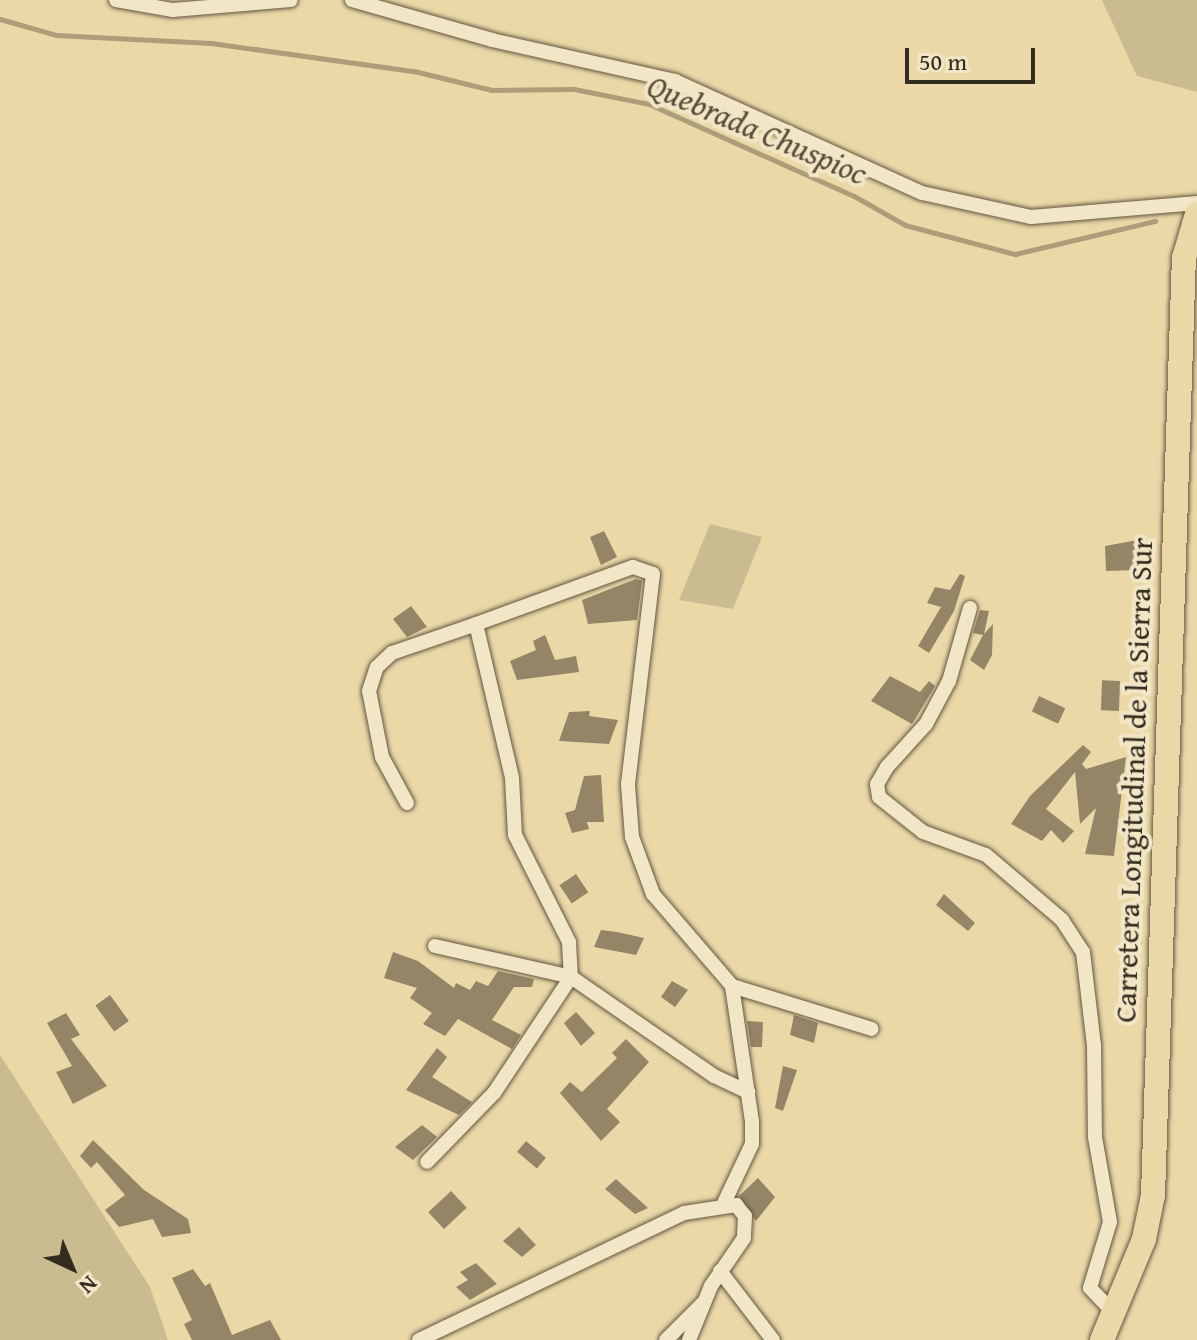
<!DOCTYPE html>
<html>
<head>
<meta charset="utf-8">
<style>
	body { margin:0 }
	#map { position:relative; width:1197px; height:1340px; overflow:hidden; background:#ead9a7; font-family:"Gentium Book Plus",serif }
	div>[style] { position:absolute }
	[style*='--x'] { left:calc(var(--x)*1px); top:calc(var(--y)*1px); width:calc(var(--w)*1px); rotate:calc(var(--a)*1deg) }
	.green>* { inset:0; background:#cbbb90 }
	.stream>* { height:5px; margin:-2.5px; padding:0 2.5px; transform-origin:2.5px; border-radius:2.5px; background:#ac9e79 }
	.building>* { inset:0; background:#938566; transform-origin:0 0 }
	.roads { filter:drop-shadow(0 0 2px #625641) drop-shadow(0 0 2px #625641) }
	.street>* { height:14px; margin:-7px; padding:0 7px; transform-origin:7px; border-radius:7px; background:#f1e6c6 }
	.highway>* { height:24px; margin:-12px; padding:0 12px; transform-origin:12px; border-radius:12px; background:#ead9a7 }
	span { translate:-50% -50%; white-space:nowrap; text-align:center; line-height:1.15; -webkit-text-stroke:8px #f1e6c6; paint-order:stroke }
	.street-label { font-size:30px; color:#342b1f }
	.water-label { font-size:32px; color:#584e3a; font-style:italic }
	.north { position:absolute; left:32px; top:1228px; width:80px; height:80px; -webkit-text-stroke:6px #f1e6c6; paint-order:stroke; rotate:136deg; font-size:22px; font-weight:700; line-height:32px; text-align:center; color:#342b1f }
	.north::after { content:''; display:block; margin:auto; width:28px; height:36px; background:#342b1f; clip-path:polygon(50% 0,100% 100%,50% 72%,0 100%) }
	.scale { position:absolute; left:905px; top:48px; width:130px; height:36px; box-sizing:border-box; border:4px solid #342b1f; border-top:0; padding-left:10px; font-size:24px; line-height:28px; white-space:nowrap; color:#342b1f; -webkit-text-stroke:6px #f1e6c6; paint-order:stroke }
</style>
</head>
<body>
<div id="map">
	<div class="green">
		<i style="clip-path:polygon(1102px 0,1197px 0,1197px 92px,1137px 76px)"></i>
		<i style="clip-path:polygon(710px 524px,762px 537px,733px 609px,679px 600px)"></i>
		<i style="clip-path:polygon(0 1055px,150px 1287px,168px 1340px,0 1340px)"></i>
	</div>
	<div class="stream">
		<i style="--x:0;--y:19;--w:58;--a:15.9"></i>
		<i style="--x:56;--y:35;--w:155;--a:3"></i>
		<i style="--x:211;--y:43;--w:205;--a:7.9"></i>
		<i style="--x:414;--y:71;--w:80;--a:13.7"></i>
		<i style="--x:492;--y:90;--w:82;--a:-0.7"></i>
		<i style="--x:574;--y:89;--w:76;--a:11.3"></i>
		<i style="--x:649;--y:104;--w:225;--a:24.2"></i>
		<i style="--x:854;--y:196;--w:59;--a:29.6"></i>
		<i style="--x:905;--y:225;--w:114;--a:14.8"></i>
		<i style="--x:1015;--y:254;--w:144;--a:-13.3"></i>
	</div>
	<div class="building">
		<i style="clip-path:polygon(604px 531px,617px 557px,601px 565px,590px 537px)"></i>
		<i style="clip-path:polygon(1138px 540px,1136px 570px,1106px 571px,1105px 546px)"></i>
		<i style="clip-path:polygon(960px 574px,965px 576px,954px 611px,929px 653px,918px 646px,941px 607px,927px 603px,935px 587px,950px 590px)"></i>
		<i style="clip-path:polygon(636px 579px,642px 581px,637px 620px,588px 624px,582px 600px)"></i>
		<i style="clip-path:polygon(411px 606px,427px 627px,407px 637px,393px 619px)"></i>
		<i style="clip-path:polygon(980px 610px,989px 611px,984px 634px,993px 624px,992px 655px,984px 670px,970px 660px,983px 635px,973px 633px)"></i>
		<i style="clip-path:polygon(545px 635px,555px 660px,576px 656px,579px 672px,517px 680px,510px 661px,536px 650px,533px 641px)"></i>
		<i style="clip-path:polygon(890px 676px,920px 692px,929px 681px,935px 686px,912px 724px,871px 701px)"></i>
		<i style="left:1120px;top:681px;width:30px;height:18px;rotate:92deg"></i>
		<i style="left:1039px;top:696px;width:29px;height:17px;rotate:25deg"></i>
		<i style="clip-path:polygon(590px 711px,589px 716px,618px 720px,609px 744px,559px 741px,569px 712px)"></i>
		<i style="clip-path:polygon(1083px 745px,1091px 752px,1082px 764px,1086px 769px,1126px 757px,1114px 856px,1085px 854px,1096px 808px,1080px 824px,1075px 772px,1046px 809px,1074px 831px,1063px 843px,1051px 830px,1042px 841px,1011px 824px,1030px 796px)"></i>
		<i style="clip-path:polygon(601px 775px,604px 822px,587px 822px,589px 829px,572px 833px,565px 813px,575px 810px,584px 776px)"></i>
		<i style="left:576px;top:874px;width:22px;height:20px;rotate:56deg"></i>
		<i style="clip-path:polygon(944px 894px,975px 923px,968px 931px,936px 905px)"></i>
		<i style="clip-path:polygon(601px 930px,617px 932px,644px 938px,636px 955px,594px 947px)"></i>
		<i style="clip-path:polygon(393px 952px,418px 961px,454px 988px,456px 983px,470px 990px,476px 981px,488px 986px,498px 971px,534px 979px,532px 987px,514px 987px,492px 1020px,521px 1035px,512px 1049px,458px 1019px,445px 1036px,423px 1024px,432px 1013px,410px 998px,417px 988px,384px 978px)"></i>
		<i style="clip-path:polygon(672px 981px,688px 990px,675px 1007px,661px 997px)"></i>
		<i style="left:110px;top:995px;width:32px;height:18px;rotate:54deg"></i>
		<i style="clip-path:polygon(576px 1012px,595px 1033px,581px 1046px,564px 1023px)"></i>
		<i style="clip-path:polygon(66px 1013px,80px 1035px,71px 1039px,107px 1086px,73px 1104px,56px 1072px,72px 1066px,47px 1023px)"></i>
		<i style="clip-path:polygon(794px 1015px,818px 1023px,814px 1043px,790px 1035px)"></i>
		<i style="clip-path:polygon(747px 1021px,763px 1022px,762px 1047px,751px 1047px)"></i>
		<i style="clip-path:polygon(626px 1039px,649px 1062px,607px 1109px,620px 1122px,601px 1141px,560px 1093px,570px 1082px,582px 1092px,617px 1058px,612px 1053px)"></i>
		<i style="clip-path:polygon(437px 1048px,447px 1057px,432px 1077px,472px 1102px,459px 1115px,406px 1090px)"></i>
		<i style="clip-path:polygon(783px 1066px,797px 1070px,783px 1111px,775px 1108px)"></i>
		<i style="clip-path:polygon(422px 1125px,437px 1137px,413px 1160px,395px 1147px)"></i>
		<i style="clip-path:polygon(93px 1140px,144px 1190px,188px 1219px,191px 1233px,162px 1237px,153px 1219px,119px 1227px,105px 1210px,125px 1195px,97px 1162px,91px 1168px,80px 1156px)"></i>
		<i style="left:526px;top:1141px;width:26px;height:14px;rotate:40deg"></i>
		<i style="clip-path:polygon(758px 1178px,775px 1197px,756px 1221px,739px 1196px)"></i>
		<i style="clip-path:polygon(616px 1179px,648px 1208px,635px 1214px,605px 1189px)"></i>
		<i style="left:451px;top:1191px;width:23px;height:31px;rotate:47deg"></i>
		<i style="clip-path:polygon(519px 1227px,536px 1245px,522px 1257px,503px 1241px)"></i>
		<i style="clip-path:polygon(476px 1263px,497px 1284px,470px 1300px,456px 1287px,468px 1280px,460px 1272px)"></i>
		<i style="clip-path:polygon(193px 1269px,205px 1286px,210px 1283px,232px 1335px,270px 1320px,281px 1340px,192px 1340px,184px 1324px,192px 1320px,172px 1278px)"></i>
	</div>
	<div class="roads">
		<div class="street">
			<i style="--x:116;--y:0;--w:58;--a:10"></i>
			<i style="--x:173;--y:10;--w:118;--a:-4.8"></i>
			<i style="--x:352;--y:0;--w:146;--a:15.9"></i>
			<i style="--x:492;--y:40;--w:188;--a:12.6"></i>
			<i style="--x:675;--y:81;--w:271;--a:24.4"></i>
			<i style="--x:922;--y:193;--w:112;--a:12.4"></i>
			<i style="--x:1031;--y:217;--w:167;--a:-4.8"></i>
			<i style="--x:970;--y:608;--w:76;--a:106"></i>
			<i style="--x:949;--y:681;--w:49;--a:118.1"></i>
			<i style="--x:926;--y:724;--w:58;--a:132.2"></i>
			<i style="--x:887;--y:767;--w:20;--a:120"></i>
			<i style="--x:877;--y:784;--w:13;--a:81"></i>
			<i style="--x:879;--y:797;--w:56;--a:38.5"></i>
			<i style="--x:923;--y:832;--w:67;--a:20.1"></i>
			<i style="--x:986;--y:855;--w:100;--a:40.5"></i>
			<i style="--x:1062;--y:920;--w:38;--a:57"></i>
			<i style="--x:1083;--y:952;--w:94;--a:83.3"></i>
			<i style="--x:1094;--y:1045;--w:92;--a:89.4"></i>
			<i style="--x:1095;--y:1137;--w:86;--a:80"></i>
			<i style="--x:1110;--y:1222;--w:69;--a:106.9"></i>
			<i style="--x:1090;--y:1288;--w:32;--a:46"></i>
			<i style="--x:476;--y:624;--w:167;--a:-20"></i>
			<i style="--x:633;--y:567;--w:21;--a:19"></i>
			<i style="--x:653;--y:574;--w:212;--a:96.8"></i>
			<i style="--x:628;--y:785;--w:52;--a:85.6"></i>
			<i style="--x:632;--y:837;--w:61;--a:69.8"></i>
			<i style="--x:653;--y:894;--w:121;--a:49.3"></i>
			<i style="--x:732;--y:986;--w:136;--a:81.6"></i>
			<i style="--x:752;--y:1121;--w:23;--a:90"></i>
			<i style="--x:752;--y:1144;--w:65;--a:115.4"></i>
			<i style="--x:407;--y:803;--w:52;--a:-118.5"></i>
			<i style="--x:382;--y:757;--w:67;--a:-101.1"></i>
			<i style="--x:369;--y:691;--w:25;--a:-72"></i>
			<i style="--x:377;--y:667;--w:21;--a:-43"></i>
			<i style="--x:392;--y:653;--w:89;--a:-19"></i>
			<i style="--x:476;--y:624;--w:158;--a:76.8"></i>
			<i style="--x:512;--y:778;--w:57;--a:87"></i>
			<i style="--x:515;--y:835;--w:120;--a:63.2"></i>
			<i style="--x:569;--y:942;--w:35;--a:87"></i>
			<i style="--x:571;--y:977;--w:139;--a:123.6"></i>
			<i style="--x:494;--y:1093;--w:96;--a:134.2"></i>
			<i style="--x:435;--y:946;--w:139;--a:12.8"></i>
			<i style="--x:571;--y:977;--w:174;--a:34.7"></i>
			<i style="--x:714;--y:1076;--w:38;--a:25"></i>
			<i style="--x:732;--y:986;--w:146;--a:17.1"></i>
			<i style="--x:720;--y:1271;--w:87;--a:52.5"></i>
			<i style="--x:419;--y:1340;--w:294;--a:-25.6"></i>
			<i style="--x:684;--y:1213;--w:53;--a:-8.7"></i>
			<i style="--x:736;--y:1205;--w:14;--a:51"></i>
			<i style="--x:745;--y:1216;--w:22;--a:93"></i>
			<i style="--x:744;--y:1238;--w:58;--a:124.5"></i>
			<i style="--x:711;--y:1286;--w:58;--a:112.2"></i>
			<i style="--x:666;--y:1340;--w:52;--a:-45"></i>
		</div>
		<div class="highway">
			<i style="--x:1102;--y:1340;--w:109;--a:-67.4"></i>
			<i style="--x:1144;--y:1239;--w:45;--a:-78.4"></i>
			<i style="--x:1153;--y:1195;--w:938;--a:-88.11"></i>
			<i style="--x:1184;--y:258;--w:46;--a:-73.5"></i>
		</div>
	</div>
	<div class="street-label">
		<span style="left:1133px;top:780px;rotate:-88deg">Carretera Longitudinal de la Sierra Sur</span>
	</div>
	<div class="water-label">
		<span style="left:757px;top:130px;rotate:23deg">Quebrada Chuspioc</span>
	</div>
	<div class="north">N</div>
	<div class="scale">50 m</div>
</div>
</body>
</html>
